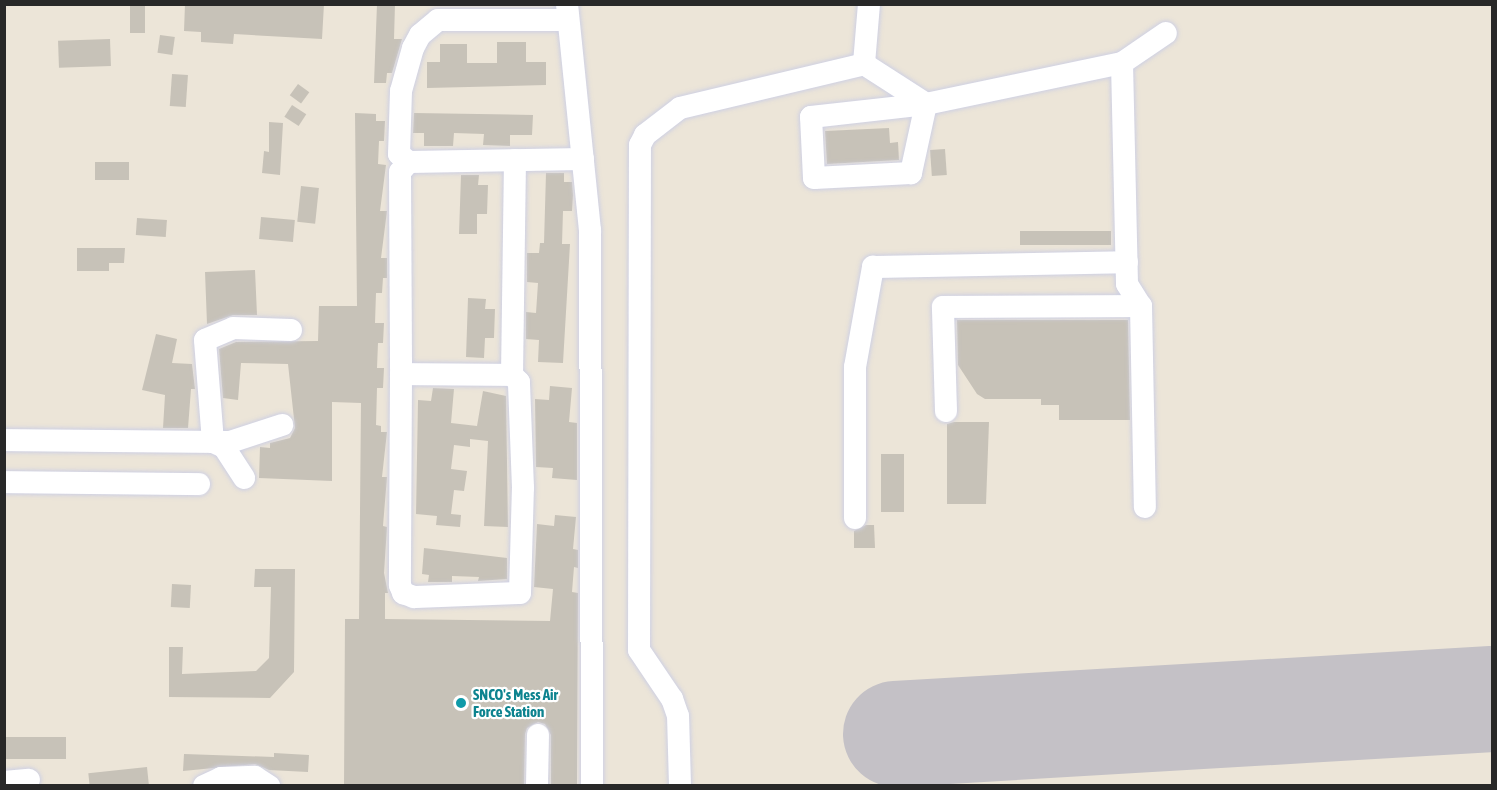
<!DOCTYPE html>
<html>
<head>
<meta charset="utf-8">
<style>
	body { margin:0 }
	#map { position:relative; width:1497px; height:790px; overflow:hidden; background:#ece5d8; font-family:"Asap Condensed",sans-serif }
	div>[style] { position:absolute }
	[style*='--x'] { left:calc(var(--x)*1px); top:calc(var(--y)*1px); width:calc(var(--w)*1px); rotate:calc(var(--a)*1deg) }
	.runway>* { height:106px; margin:-53px; padding:0 53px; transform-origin:53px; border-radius:53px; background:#c4c1c6 }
	.building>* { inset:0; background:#c7c2b8; transform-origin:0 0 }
	.roads { filter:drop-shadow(0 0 2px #ced0e3) drop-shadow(0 0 2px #ced0e3) }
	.minor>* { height:22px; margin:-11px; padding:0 11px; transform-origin:11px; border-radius:11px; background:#fff }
	.dots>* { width:16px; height:16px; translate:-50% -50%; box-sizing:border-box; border:3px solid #fff; border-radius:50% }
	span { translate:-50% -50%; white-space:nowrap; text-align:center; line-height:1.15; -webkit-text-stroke:4.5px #fff; paint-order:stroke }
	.culture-label { font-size:15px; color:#0d838f; font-weight:700 }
	.left { translate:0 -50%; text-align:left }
	.frame { position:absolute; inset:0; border:6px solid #282828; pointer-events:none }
</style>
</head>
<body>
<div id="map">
	<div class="runway">
		<i style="--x:896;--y:734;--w:597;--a:-3.36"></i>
	</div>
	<div class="building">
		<i style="left:130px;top:4px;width:15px;height:29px"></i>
		<i style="clip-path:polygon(185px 4px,324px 4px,322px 39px,234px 34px,233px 44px,201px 42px,201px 32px,184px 31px)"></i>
		<i style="clip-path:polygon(377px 4px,395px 4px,394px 39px,402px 39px,392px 73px,387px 73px,386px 83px,374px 83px)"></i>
		<i style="left:160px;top:35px;width:15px;height:18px;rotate:8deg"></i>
		<i style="left:110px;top:39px;width:27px;height:52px;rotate:88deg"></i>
		<i style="clip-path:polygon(497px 42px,526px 42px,526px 62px,546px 62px,546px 85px,427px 88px,427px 62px,440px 62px,440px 44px,467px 44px,467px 63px,497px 63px)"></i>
		<i style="left:172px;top:74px;width:16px;height:32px;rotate:4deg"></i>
		<i style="left:298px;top:84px;width:14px;height:14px;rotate:36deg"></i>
		<i style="left:292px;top:105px;width:17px;height:14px;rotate:33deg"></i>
		<i style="clip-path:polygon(355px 113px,376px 114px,376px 121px,385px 121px,384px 141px,379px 141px,378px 164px,386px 165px,380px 211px,387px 211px,381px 258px,387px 258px,387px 278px,383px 278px,382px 293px,376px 293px,375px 323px,384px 323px,383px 343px,378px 343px,377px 368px,384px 368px,383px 388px,377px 388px,376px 425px,381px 426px,381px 432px,387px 432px,382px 477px,387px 477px,383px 526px,387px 527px,384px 573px,388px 593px,385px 593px,385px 619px,550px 621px,553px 589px,534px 587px,537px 524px,554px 526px,555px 515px,576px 517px,573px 549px,578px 550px,578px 568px,574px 567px,572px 592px,578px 593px,577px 786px,551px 786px,551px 735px,545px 724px,538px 722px,527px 728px,525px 734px,524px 786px,344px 786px,345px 619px,359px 619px,361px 403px,332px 402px,332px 481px,259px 478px,260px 447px,270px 448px,270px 443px,290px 438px,295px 428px,288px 364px,241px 363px,238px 400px,223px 398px,219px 349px,236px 342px,318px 341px,319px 306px,357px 306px)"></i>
		<i style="clip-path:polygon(414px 113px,533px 115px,532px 135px,510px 135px,510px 146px,483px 145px,484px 134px,454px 133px,453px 146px,424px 146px,424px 133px,413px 133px)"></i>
		<i style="clip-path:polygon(269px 122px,283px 123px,280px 175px,262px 173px,264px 151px,269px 152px)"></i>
		<i style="clip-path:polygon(889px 128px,890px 143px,898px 142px,899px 160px,827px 164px,825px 131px)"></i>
		<i style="left:945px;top:149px;width:26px;height:15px;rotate:86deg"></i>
		<i style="left:129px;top:162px;width:18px;height:34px;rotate:90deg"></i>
		<i style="clip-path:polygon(546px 173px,564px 173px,564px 182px,572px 182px,573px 195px,572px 211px,563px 211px,562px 244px,570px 244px,563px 363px,538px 362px,539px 340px,526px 339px,526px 312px,536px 313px,538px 283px,527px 282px,527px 253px,539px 253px,540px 243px,544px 243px)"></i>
		<i style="clip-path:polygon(461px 175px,479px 175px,478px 185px,488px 185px,487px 214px,477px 214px,477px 234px,459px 234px)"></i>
		<i style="left:301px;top:186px;width:18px;height:36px;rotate:6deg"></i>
		<i style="left:261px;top:217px;width:34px;height:22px;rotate:5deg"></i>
		<i style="left:137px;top:218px;width:30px;height:17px;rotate:4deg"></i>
		<i style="left:1020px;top:231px;width:91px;height:14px"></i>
		<i style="clip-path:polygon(77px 248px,125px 248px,124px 263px,109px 263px,109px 271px,77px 271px)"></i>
		<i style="clip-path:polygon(255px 270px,257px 315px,233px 315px,207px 324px,205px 272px)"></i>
		<i style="clip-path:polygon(468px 298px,486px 299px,485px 309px,495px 309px,494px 338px,485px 338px,484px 358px,466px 357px)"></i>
		<i style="clip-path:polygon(957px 320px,1128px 320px,1130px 420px,1059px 420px,1059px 405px,1041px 405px,1041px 399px,985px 399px,977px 394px,958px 365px)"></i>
		<i style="clip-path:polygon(156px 334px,177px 339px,172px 363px,192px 364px,195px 389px,191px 389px,188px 428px,163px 428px,165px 395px,142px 390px)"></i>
		<i style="clip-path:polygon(550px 386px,572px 388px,569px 422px,577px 423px,577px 480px,552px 478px,553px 468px,536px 467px,535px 399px,549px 400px)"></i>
		<i style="clip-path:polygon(433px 388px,454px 389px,451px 423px,477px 426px,483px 391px,506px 396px,508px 527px,484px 526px,488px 441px,470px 439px,470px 447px,454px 445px,451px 469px,467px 471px,464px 491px,454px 490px,451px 514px,461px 515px,460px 527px,436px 525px,437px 516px,416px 514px,418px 400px,431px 401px)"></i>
		<i style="clip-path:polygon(954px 422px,989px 422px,986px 504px,947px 504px,947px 424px)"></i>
		<i style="left:881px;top:454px;width:23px;height:58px"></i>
		<i style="clip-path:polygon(866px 525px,874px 525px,875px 548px,854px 548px,854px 531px)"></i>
		<i style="clip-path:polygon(424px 548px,507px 558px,507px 579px,478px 581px,479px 577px,452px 576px,452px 582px,428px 582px,429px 575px,422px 574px)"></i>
		<i style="clip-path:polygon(255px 569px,295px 569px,294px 672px,270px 698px,169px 697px,169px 647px,183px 647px,182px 674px,256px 671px,269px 658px,271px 587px,254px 587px)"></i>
		<i style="left:172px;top:584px;width:19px;height:23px;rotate:3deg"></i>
		<i style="left:4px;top:737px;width:62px;height:22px"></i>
		<i style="clip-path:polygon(274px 753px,309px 755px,308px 772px,269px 770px,255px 764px,183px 771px,184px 754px,274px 757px)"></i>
		<i style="left:147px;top:767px;width:19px;height:59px;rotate:84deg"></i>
	</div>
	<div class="roads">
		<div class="minor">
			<i style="--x:567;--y:4;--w:227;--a:84.2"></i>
			<i style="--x:590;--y:230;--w:556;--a:89.79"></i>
			<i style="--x:869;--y:4;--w:60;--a:94.8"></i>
			<i style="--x:864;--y:64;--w:74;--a:32.8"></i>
			<i style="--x:926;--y:104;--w:71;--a:102.3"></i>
			<i style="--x:911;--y:173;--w:97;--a:177"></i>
			<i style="--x:814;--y:178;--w:61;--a:-92.8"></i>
			<i style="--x:811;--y:117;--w:116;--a:-6.4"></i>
			<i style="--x:926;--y:104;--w:200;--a:-11.8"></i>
			<i style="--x:1122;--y:63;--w:53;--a:-34.3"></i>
			<i style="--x:568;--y:20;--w:130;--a:180"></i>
			<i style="--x:438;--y:20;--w:23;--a:140"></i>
			<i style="--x:420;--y:35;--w:15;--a:118"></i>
			<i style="--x:413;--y:48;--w:45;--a:105.6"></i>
			<i style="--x:401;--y:91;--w:63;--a:91.8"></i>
			<i style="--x:399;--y:154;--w:13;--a:39"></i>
			<i style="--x:409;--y:162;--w:174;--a:-1"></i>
			<i style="--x:1122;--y:63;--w:221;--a:88.7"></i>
			<i style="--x:1127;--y:284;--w:26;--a:58"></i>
			<i style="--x:1141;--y:306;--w:201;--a:88.9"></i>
			<i style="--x:409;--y:162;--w:13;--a:132"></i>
			<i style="--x:400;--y:172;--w:202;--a:89.7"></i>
			<i style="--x:401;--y:374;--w:111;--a:0.5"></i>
			<i style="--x:512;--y:375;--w:215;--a:-89.2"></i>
			<i style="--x:401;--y:374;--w:211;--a:90.3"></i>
			<i style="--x:400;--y:585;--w:9;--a:69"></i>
			<i style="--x:403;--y:593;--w:12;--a:20"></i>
			<i style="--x:414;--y:597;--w:106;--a:-2.2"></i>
			<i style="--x:520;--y:593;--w:105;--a:-88.4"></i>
			<i style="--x:523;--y:488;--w:106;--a:-92.2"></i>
			<i style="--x:519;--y:382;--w:10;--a:-135"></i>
			<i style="--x:946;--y:411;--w:104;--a:-91.7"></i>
			<i style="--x:943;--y:307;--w:198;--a:-0.3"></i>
			<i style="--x:4;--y:440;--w:209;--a:0.5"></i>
			<i style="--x:213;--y:442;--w:102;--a:-94.5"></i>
			<i style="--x:205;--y:340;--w:30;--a:-23"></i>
			<i style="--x:233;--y:328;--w:58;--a:2"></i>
			<i style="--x:213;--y:442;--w:17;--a:0"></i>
			<i style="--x:230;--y:442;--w:55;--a:-18.1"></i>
			<i style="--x:213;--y:442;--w:12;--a:24"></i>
			<i style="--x:224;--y:447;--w:37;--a:57"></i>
			<i style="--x:4;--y:482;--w:195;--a:0.6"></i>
			<i style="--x:855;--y:518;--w:151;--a:-90"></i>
			<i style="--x:855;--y:367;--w:102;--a:-79.8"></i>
			<i style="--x:873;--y:267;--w:254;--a:-1.1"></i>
			<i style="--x:4;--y:782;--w:25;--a:-5"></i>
			<i style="--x:204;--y:786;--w:19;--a:-25"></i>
			<i style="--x:221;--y:778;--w:34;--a:-2"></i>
			<i style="--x:255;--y:777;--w:17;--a:33"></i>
			<i style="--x:537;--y:786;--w:51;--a:-88.9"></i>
			<i style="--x:680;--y:786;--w:70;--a:-91.6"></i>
			<i style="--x:678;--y:716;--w:18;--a:-109"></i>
			<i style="--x:672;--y:699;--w:59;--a:-124"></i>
			<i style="--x:639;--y:650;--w:505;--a:-89.89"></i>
			<i style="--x:640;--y:145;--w:11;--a:-63"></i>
			<i style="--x:645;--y:135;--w:44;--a:-37.6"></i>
			<i style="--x:680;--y:108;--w:189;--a:-13.4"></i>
		</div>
	</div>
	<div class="dots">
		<i style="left:461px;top:703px;background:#0f9aa8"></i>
	</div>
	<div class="culture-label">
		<span class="left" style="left:473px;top:703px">SNCO's Mess Air<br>Force Station</span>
	</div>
	<div class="frame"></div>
</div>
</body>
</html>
